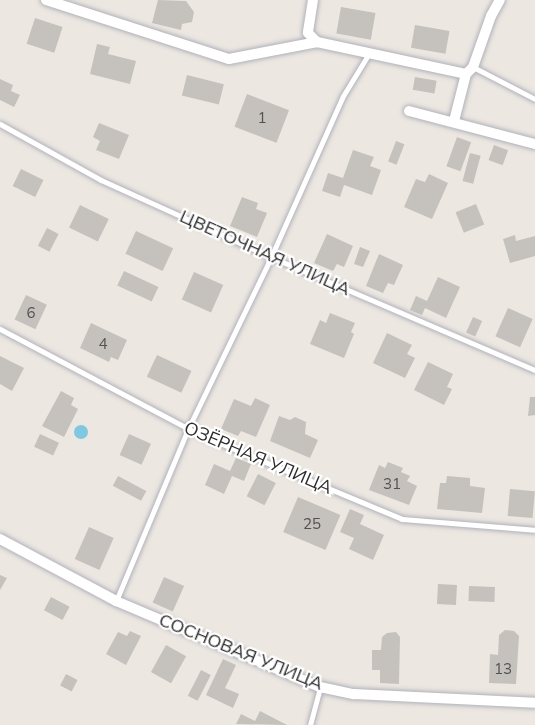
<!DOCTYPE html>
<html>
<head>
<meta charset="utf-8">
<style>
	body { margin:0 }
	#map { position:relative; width:535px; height:725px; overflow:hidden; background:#ece7e1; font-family:Mulish,sans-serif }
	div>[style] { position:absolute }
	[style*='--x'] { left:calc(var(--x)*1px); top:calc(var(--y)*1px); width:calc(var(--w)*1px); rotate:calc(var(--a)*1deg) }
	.water>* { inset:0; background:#80c7e2 }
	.round { border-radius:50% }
	.building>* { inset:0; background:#c5c1bc; transform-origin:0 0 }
	.roads { filter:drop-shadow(0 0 2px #b1b2bb) drop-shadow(0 0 2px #b1b2bb) }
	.lane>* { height:5px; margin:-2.5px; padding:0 2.5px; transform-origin:2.5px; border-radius:2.5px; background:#fff }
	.street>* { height:10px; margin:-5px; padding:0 5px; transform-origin:5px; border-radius:5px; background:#fff }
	span { translate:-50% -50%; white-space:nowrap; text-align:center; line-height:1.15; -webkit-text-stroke:4.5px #fff; paint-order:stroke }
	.number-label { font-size:15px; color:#525150 }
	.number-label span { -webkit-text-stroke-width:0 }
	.street-label { font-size:18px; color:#2c2c2c }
</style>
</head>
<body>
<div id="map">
	<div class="water">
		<i class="round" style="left:74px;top:425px;width:14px;height:14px"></i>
	</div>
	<div class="building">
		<i style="clip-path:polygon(158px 0,186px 1px,194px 12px,192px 22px,182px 24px,181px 30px,152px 23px)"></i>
		<i style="left:341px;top:7px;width:35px;height:27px;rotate:10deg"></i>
		<i style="left:35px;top:18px;width:29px;height:27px;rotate:18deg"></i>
		<i style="left:415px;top:25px;width:35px;height:23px;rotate:10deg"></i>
		<i style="clip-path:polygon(97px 44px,110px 47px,108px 54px,136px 61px,130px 84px,90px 74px)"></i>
		<i style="left:187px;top:75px;width:38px;height:21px;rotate:14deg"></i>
		<i style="left:415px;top:77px;width:22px;height:13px;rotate:10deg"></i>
		<i style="clip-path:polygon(0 79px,13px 85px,11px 91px,20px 95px,14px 107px,0 100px)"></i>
		<i style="left:247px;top:94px;width:45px;height:35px;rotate:21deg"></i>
		<i style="clip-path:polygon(99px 123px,129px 135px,119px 159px,96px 150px,100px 141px,93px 137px)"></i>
		<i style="left:457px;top:137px;width:15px;height:31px;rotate:20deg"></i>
		<i style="left:396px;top:141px;width:9px;height:22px;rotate:21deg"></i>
		<i style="left:494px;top:145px;width:15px;height:16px;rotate:20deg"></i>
		<i style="clip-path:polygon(353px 150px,374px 157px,370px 166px,381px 170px,372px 195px,344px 185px,340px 197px,322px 191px,328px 173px,343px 178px)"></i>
		<i style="left:470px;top:153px;width:11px;height:29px;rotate:15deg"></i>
		<i style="left:21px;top:169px;width:25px;height:19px;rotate:26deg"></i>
		<i style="clip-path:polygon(429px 174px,448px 183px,432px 219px,404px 207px,416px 179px,425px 182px)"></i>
		<i style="clip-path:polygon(242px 197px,258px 203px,256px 209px,267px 213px,257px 237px,230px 226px)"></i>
		<i style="left:476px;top:204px;width:22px;height:22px;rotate:68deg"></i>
		<i style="left:80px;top:205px;width:32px;height:25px;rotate:26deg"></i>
		<i style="left:47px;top:228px;width:13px;height:20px;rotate:27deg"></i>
		<i style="left:136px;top:231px;width:41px;height:25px;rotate:25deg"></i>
		<i style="clip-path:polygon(327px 234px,353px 246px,344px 267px,337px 264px,333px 271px,314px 263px)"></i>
		<i style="clip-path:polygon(515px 235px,516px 241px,535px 236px,535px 256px,510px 263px,503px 239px)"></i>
		<i style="clip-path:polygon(360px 247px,370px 251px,363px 267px,354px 264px)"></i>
		<i style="clip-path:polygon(379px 254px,403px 265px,394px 285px,388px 283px,383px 293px,366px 286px)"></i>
		<i style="left:124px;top:271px;width:38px;height:16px;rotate:25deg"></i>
		<i style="left:194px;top:272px;width:32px;height:30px;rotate:24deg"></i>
		<i style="clip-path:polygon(438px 277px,460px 287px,446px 318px,425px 308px,422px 315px,410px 310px,416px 296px,427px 301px)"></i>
		<i style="left:26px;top:295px;width:23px;height:27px;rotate:25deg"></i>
		<i style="left:508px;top:308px;width:27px;height:31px;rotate:24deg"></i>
		<i style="clip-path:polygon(330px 313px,355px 323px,351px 332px,354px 334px,344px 358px,310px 344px,320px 320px,326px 323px)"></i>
		<i style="left:473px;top:317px;width:10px;height:17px;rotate:24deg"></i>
		<i style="clip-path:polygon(91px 323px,127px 340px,118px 360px,111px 357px,109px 362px,80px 348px)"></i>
		<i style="clip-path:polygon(387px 333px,412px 345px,407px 354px,415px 358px,405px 378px,373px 363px)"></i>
		<i style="left:157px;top:355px;width:38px;height:24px;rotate:25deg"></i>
		<i style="clip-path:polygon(0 356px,24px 368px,12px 391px,0 384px)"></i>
		<i style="clip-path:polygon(428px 362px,453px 374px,447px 387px,452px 389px,444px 405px,414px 390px)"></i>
		<i style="clip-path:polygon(61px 391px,74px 398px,71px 405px,78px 409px,64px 437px,42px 426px)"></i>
		<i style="clip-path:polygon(530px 397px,535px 397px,535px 415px,528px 416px)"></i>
		<i style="clip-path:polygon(255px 398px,270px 405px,256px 437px,241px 431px,238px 436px,221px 429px,234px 399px,251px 406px)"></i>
		<i style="clip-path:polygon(279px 416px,290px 420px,295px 417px,306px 422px,305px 434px,318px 440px,310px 458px,270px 441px)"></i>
		<i style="left:40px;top:434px;width:21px;height:14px;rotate:25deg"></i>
		<i style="left:129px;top:434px;width:24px;height:23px;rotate:24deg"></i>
		<i style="clip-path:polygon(236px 458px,251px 464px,244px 481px,232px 476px,224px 494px,205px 485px,214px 464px,230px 471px)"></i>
		<i style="clip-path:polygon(388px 462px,403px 468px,401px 472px,410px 476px,407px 481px,417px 486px,409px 505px,369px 490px,379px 465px,385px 468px)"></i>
		<i style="left:258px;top:474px;width:20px;height:25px;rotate:27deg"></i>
		<i style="left:118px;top:476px;width:32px;height:11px;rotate:28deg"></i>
		<i style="clip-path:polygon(447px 476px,470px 478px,470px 486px,485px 488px,482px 513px,437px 509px,440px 483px,446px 483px)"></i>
		<i style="left:510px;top:489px;width:25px;height:27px;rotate:5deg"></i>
		<i style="left:298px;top:497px;width:46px;height:38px;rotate:23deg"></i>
		<i style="clip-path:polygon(350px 509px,364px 515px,360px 524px,384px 535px,373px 560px,349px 549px,354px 538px,340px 532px)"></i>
		<i style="left:89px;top:527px;width:27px;height:35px;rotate:24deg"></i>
		<i style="clip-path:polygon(0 575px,7px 578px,0 590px)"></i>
		<i style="left:164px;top:577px;width:22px;height:28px;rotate:24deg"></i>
		<i style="left:438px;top:584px;width:19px;height:20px;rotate:3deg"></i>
		<i style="left:469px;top:586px;width:26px;height:15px;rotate:2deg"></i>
		<i style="left:51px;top:597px;width:21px;height:15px;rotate:28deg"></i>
		<i style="clip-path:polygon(505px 630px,514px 631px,519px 636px,516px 684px,489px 683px,490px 654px,498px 655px,499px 635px)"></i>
		<i style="clip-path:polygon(130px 631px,141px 636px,126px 665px,106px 654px,118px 632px,127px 636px)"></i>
		<i style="clip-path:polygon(396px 632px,400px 637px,399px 684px,380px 683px,380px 670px,372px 670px,372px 650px,381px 650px,382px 637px,387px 633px)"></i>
		<i style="left:166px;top:645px;width:23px;height:31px;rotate:29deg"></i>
		<i style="clip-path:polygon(223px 659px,236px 665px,225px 688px,239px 694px,233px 708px,206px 695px)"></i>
		<i style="left:201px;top:670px;width:11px;height:29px;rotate:27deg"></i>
		<i style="left:66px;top:674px;width:13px;height:13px;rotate:27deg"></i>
		<i style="clip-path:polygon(260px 711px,287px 725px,236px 724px,241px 714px,255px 721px)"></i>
	</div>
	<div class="roads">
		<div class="lane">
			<i style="--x:473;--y:67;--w:70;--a:27.3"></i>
			<i style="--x:0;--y:124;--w:115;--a:29"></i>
			<i style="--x:101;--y:180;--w:187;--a:24.4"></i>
			<i style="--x:271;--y:257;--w:287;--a:23.2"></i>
			<i style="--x:0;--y:329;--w:224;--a:27.9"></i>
			<i style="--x:198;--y:434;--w:221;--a:22.6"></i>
			<i style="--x:402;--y:519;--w:133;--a:4.7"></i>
			<i style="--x:116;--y:601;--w:186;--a:-67.3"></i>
			<i style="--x:188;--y:429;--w:191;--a:-64.2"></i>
			<i style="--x:271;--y:257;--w:176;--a:-65.9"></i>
			<i style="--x:343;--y:96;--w:48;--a:-58.6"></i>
			<i style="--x:310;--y:725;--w:39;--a:-75"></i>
		</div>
		<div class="street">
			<i style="--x:46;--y:0;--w:192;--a:17.9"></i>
			<i style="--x:229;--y:59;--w:90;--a:-10.9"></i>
			<i style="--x:313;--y:0;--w:33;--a:99"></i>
			<i style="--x:308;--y:33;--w:13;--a:45"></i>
			<i style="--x:317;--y:42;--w:152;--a:12.1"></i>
			<i style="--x:409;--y:111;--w:130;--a:14.7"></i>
			<i style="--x:454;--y:121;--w:49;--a:-75.7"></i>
			<i style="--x:466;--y:74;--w:10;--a:-45"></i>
			<i style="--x:473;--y:67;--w:54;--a:-70.6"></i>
			<i style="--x:491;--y:16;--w:18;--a:-61"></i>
			<i style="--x:0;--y:539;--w:132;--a:28.1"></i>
			<i style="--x:116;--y:601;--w:221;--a:22.9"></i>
			<i style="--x:320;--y:687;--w:35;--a:12"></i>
			<i style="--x:354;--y:694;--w:181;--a:2.8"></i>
		</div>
	</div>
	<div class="number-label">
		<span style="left:262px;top:118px">1</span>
		<span style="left:31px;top:313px">6</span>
		<span style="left:103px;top:344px">4</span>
		<span style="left:392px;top:484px">31</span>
		<span style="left:312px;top:524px">25</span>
		<span style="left:503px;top:669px">13</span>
	</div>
	<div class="street-label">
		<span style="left:265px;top:253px;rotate:24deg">ЦВЕТОЧНАЯ УЛИЦА</span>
		<span style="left:258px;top:458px;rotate:23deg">ОЗЁРНАЯ УЛИЦА</span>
		<span style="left:241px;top:652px;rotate:22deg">СОСНОВАЯ УЛИЦА</span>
	</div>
</div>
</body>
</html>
